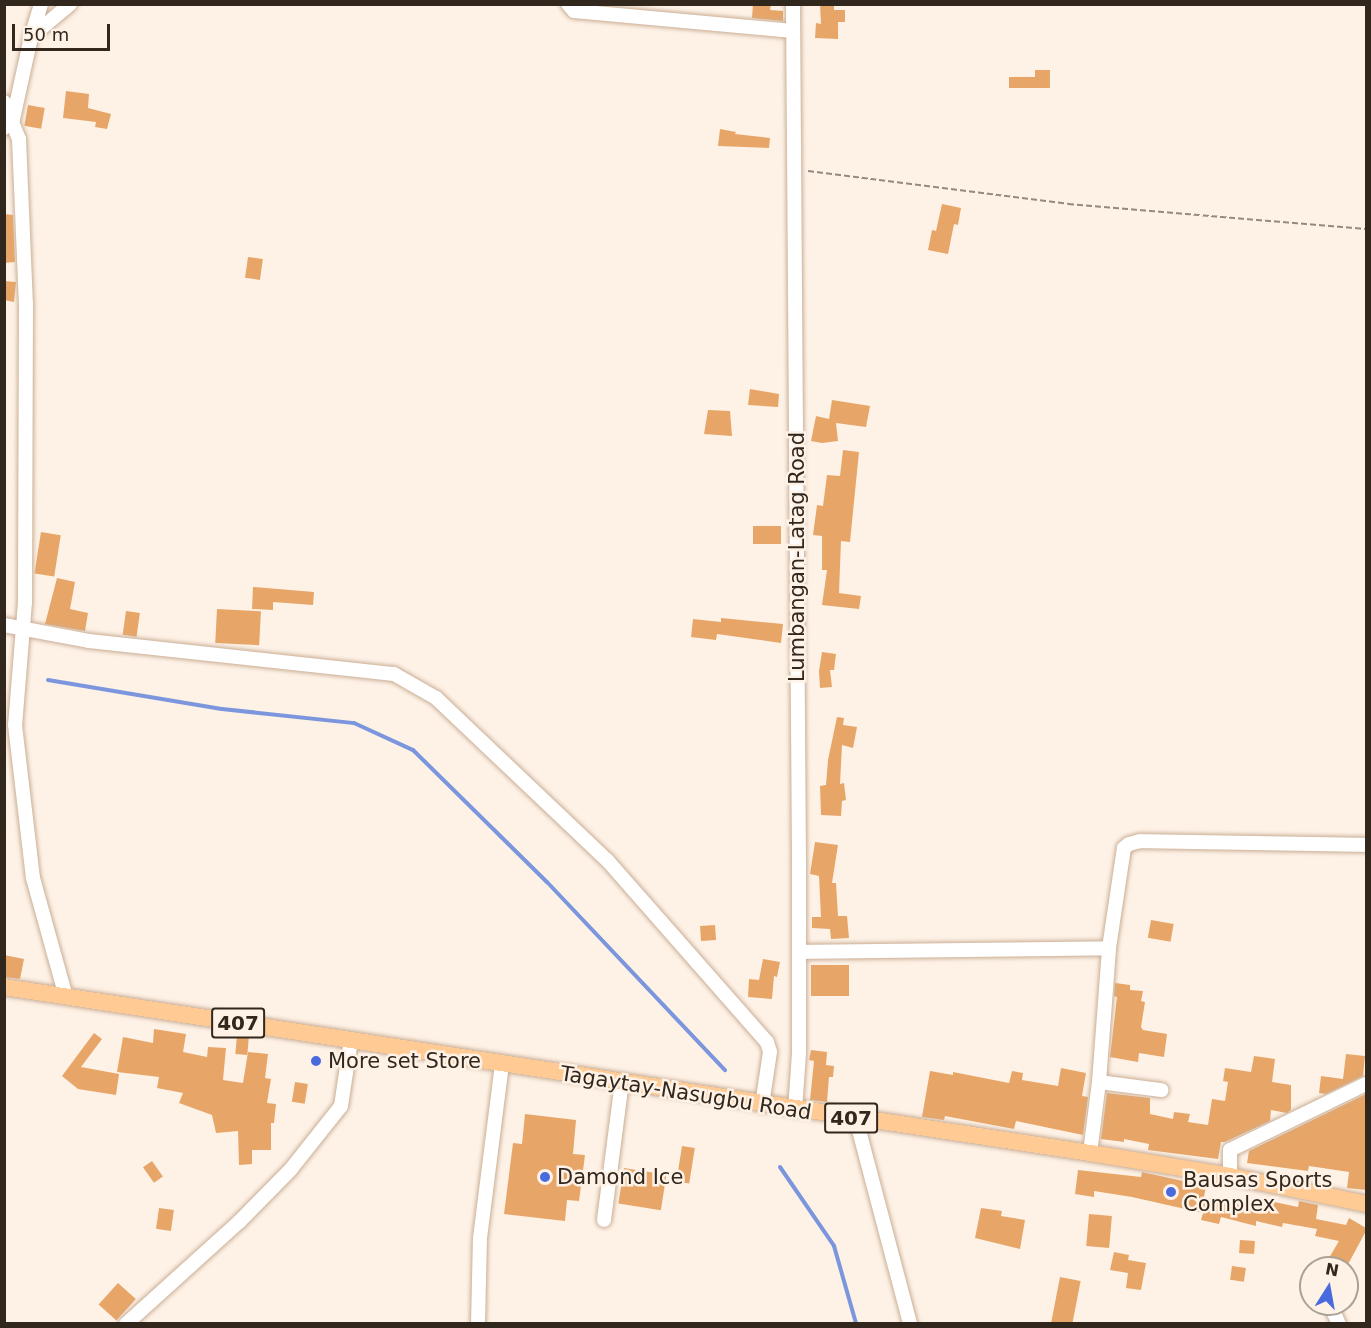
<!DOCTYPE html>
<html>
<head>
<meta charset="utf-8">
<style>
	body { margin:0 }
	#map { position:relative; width:1371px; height:1328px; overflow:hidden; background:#fef2e7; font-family:"DejaVu Sans",sans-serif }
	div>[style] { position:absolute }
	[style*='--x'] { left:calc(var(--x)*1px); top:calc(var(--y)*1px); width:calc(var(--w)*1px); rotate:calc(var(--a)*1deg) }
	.stream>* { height:4px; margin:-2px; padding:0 2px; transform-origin:2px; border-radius:2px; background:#7b96dd }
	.building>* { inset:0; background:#e7a668; transform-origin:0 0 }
	.path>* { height:2px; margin-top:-1px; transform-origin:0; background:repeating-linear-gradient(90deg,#95897f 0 6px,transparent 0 9px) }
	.roads { filter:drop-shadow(0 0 2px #caae95) drop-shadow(0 0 2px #caae95) }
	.minor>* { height:14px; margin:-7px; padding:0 7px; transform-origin:7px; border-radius:7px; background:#fff }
	.major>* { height:16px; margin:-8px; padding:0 8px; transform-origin:8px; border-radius:8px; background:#ffca93 }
	.dots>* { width:16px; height:16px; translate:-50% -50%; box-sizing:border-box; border:3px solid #fef2e7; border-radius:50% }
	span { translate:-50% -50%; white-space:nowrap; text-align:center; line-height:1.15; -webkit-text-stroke:5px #fef2e7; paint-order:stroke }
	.shield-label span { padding:2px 4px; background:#fef2e7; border:2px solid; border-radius:4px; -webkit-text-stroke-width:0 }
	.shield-label { font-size:20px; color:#32271d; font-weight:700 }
	.street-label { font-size:21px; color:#32271d }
	.poi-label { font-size:21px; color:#32271d }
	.left { translate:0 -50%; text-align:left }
	.frame { position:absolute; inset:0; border:6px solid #32271d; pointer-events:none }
	.north { position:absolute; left:1299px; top:1256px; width:60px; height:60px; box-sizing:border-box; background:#fef2e7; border:2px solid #aca196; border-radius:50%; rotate:11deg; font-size:16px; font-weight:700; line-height:24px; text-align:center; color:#32271d }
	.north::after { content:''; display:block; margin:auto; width:21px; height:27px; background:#4a6bde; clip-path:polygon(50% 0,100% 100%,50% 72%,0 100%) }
	.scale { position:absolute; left:12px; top:24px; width:98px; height:27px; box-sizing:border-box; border:3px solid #32271d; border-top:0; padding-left:8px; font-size:18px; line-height:21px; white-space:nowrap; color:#32271d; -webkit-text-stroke:4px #fef2e7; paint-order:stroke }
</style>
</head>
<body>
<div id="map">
	<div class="stream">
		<i style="--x:48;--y:680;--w:176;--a:9.5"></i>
		<i style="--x:222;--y:709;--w:133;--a:6.1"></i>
		<i style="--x:354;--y:723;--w:65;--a:24.6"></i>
		<i style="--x:413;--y:750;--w:188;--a:44.6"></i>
		<i style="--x:547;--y:882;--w:259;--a:46.6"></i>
		<i style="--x:780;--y:1167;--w:96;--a:55.6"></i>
		<i style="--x:834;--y:1246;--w:80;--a:74.1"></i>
	</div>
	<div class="building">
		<i style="clip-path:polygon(753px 4px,771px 4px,770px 10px,783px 11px,783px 21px,752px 18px)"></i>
		<i style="clip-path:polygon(820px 4px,834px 4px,834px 10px,845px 10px,845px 22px,838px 22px,838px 39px,815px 38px,816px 23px,821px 24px)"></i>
		<i style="clip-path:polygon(1035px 70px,1050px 70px,1050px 88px,1009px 88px,1009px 77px,1035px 77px)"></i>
		<i style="clip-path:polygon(66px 91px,89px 94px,88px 108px,111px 114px,107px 129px,95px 127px,96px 122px,63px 118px)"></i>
		<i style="left:28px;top:105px;width:17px;height:21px;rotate:10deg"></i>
		<i style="clip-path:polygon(720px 129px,736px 132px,735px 134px,770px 138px,769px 148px,718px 146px)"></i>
		<i style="clip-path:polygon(942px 204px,961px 208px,958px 225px,954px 224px,948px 254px,928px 250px,932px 230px,936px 231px)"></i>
		<i style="clip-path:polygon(4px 214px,13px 215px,15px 262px,4px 263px)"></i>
		<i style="left:248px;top:257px;width:15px;height:21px;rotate:8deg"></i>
		<i style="clip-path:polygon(4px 281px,16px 282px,14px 302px,4px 300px)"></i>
		<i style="clip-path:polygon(750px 389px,779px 394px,778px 407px,748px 405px)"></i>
		<i style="clip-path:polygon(832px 400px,870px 406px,866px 427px,836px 423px,838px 441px,822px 443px,811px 441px,816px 416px,829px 419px)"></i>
		<i style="clip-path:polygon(708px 410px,730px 411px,732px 436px,704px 434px)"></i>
		<i style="clip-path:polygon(843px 450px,859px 452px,850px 542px,841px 541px,839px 593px,861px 596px,859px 609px,822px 605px,827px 570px,822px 570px,822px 536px,813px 535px,817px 505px,823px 506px,827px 475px,840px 476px)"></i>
		<i style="left:753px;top:526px;width:28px;height:18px"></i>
		<i style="left:41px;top:532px;width:20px;height:42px;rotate:9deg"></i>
		<i style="clip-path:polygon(57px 578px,75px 582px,70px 609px,88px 613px,85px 631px,45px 624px)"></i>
		<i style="clip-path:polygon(253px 587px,314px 592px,313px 605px,273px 602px,273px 610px,252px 609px)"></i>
		<i style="left:217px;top:609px;width:44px;height:34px;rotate:3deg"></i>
		<i style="left:126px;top:611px;width:14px;height:24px;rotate:8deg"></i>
		<i style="clip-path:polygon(721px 618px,783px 624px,781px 643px,717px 634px,716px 640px,691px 637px,693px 619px,721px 622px)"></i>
		<i style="clip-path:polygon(822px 652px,836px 654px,834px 670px,830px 670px,832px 687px,820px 688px,819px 671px)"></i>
		<i style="clip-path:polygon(837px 717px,844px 718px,843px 725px,857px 727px,853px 748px,842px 745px,840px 784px,844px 783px,846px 800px,842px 801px,841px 816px,821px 815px,820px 786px,826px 785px,828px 760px)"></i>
		<i style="clip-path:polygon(815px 842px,838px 845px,832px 883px,836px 883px,838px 916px,847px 916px,849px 938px,831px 939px,830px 929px,812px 928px,812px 917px,821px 917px,819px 876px,810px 874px)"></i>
		<i style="left:1151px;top:920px;width:23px;height:18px;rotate:10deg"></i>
		<i style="left:715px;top:925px;width:15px;height:15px;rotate:86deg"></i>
		<i style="clip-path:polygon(4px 955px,24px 959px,20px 979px,4px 977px)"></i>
		<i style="clip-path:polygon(763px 959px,780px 962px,777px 977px,774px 976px,772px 999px,748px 997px,749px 979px,759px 980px)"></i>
		<i style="left:811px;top:965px;width:38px;height:31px"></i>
		<i style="clip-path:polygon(1115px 983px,1130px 985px,1130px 990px,1143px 991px,1141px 1001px,1145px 1002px,1141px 1027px,1143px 1030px,1167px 1034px,1164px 1057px,1139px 1053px,1138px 1062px,1110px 1057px,1117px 997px,1114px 996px)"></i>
		<i style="clip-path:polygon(154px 1029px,186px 1034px,183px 1052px,207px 1057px,208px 1047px,226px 1048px,223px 1080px,243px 1083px,248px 1052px,268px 1054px,265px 1078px,271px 1079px,267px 1103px,276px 1104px,274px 1123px,271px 1123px,271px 1150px,252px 1150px,252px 1164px,239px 1165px,238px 1131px,216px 1133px,212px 1115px,179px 1103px,183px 1093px,157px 1088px,159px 1077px,117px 1072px,123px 1037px,153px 1043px)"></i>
		<i style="clip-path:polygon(94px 1033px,102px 1039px,81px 1067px,119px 1074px,116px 1095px,78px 1089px,62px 1076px)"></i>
		<i style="left:237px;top:1035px;width:12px;height:19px;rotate:5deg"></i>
		<i style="clip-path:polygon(811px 1050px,827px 1052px,826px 1065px,834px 1066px,833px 1077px,829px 1077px,827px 1102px,810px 1100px,814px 1061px,809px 1060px)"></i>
		<i style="clip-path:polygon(1346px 1054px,1365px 1056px,1363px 1076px,1326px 1094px,1319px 1093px,1321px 1076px,1343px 1079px)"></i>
		<i style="clip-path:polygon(1254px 1056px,1275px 1059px,1272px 1082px,1291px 1085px,1291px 1110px,1287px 1113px,1271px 1110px,1270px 1121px,1225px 1142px,1221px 1142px,1218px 1159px,1148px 1150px,1149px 1144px,1124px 1139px,1124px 1142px,1101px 1139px,1107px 1093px,1150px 1098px,1150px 1114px,1173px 1119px,1174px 1112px,1190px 1114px,1188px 1122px,1208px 1125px,1212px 1099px,1225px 1101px,1228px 1082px,1223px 1081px,1225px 1068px,1251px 1072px)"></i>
		<i style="clip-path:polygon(1061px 1068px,1086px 1073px,1082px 1096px,1088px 1097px,1083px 1135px,1016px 1121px,1014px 1129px,945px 1116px,944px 1120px,922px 1117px,930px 1071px,953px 1075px,953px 1072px,1009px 1083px,1012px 1071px,1023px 1073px,1022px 1080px,1058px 1086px)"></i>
		<i style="left:295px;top:1082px;width:13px;height:20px;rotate:9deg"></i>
		<i style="clip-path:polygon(1366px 1094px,1366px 1190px,1347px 1188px,1349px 1172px,1309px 1166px,1308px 1171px,1247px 1163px,1249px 1151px)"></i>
		<i style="clip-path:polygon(525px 1114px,576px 1120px,573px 1154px,585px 1155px,579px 1201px,567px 1200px,565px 1221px,504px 1214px,513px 1143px,522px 1144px)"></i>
		<i style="left:682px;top:1146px;width:13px;height:36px;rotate:9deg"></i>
		<i style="left:152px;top:1161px;width:19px;height:11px;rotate:55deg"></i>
		<i style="left:624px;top:1168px;width:43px;height:36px;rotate:9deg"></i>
		<i style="clip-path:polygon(1078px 1170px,1141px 1177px,1142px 1172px,1151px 1174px,1206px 1186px,1204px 1197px,1242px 1205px,1243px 1199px,1269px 1205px,1270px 1201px,1298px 1207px,1299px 1201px,1318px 1205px,1316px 1219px,1346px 1225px,1349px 1218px,1366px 1228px,1366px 1231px,1346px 1268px,1334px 1268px,1326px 1263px,1339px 1241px,1315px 1236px,1317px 1229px,1283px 1223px,1282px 1227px,1256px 1221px,1256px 1226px,1221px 1217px,1219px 1224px,1201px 1220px,1203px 1213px,1132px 1197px,1094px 1191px,1094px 1197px,1075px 1194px)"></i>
		<i style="left:159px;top:1208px;width:15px;height:21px;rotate:8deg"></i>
		<i style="clip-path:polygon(981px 1208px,1002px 1211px,1001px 1216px,1025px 1220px,1020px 1249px,975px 1238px)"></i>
		<i style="left:1089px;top:1214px;width:23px;height:32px;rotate:5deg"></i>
		<i style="left:1240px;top:1240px;width:15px;height:13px;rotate:4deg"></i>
		<i style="clip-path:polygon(1114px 1252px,1129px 1255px,1128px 1260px,1146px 1263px,1141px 1290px,1126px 1288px,1128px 1273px,1110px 1270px)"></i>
		<i style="left:1232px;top:1266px;width:14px;height:14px;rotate:8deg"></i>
		<i style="left:1060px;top:1277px;width:21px;height:47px;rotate:11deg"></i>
		<i style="left:118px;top:1283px;width:24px;height:29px;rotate:42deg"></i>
	</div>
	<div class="path">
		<i style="--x:808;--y:171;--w:262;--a:7.2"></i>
		<i style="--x:1068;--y:204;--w:299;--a:4.8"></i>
	</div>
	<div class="roads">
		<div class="minor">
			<i style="--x:568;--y:4;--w:9;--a:49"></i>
			<i style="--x:574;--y:11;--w:220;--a:5.2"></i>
			<i style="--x:793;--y:4;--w:860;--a:89.6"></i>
			<i style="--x:799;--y:864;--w:189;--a:90"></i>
			<i style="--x:799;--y:1053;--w:57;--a:94"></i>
			<i style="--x:32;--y:36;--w:50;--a:-40.1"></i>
			<i style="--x:4;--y:102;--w:40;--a:68"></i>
			<i style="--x:19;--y:139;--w:165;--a:87.6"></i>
			<i style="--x:26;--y:304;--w:298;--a:90.2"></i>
			<i style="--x:25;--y:602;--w:123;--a:94.6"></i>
			<i style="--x:15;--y:725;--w:154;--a:83.3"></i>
			<i style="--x:33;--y:878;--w:123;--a:74.5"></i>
			<i style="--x:4;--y:128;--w:13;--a:-45"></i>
			<i style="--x:13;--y:119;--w:84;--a:-77.6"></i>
			<i style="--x:31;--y:37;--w:34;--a:-73"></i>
			<i style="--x:4;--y:625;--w:86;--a:10.7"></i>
			<i style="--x:89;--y:641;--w:307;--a:6.2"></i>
			<i style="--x:394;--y:674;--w:48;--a:29.7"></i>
			<i style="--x:436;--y:698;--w:236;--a:43.5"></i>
			<i style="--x:607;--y:860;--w:242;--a:48.7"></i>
			<i style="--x:767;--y:1042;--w:10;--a:73"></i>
			<i style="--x:770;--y:1052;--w:54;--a:98.6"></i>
			<i style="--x:799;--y:952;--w:310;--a:-0.7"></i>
			<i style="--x:1099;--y:1082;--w:63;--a:7.4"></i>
			<i style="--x:856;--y:1119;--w:212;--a:75.2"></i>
			<i style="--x:1090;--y:1153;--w:72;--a:-82.8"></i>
			<i style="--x:1099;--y:1082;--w:134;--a:-85.7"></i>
			<i style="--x:1109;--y:948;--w:101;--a:-81.5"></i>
			<i style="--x:1124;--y:848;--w:6;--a:-39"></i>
			<i style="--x:1129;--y:844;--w:11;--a:-15"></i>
			<i style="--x:1140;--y:841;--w:226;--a:1"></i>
			<i style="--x:1230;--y:1176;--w:26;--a:-90"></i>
			<i style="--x:1230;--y:1150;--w:151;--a:-25.9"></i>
			<i style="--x:604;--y:1220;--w:139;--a:-82.6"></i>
			<i style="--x:1334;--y:1313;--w:12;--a:66"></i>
			<i style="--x:126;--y:1324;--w:152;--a:-42.1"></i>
			<i style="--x:239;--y:1222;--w:74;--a:-45.5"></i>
			<i style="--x:291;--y:1169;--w:80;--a:-51.6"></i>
			<i style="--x:341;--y:1106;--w:67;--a:-81.4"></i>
			<i style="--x:478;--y:1324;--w:86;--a:-88.7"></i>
			<i style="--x:480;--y:1238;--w:175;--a:-82.8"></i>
		</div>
		<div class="major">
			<i style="--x:4;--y:987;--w:1099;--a:8.69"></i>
			<i style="--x:1090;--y:1153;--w:142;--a:9.3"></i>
			<i style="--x:1230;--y:1176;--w:139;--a:11.6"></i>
		</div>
	</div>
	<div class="dots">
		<i style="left:316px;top:1061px;background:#4a6bde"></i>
		<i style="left:545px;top:1177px;background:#4a6bde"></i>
		<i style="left:1171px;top:1192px;background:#4a6bde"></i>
	</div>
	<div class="shield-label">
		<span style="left:238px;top:1023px">407</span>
		<span style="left:851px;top:1118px">407</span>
	</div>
	<div class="street-label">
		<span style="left:797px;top:557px;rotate:-90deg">Lumbangan-Latag Road</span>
		<span style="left:686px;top:1093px;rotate:9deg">Tagaytay-Nasugbu Road</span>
	</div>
	<div class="poi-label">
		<span class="left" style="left:328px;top:1061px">More set Store</span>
		<span class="left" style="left:557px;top:1177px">Damond Ice</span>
		<span class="left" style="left:1183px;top:1192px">Bausas Sports<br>Complex</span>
	</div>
	<div class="frame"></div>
	<div class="north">N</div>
	<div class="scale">50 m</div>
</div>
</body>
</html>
